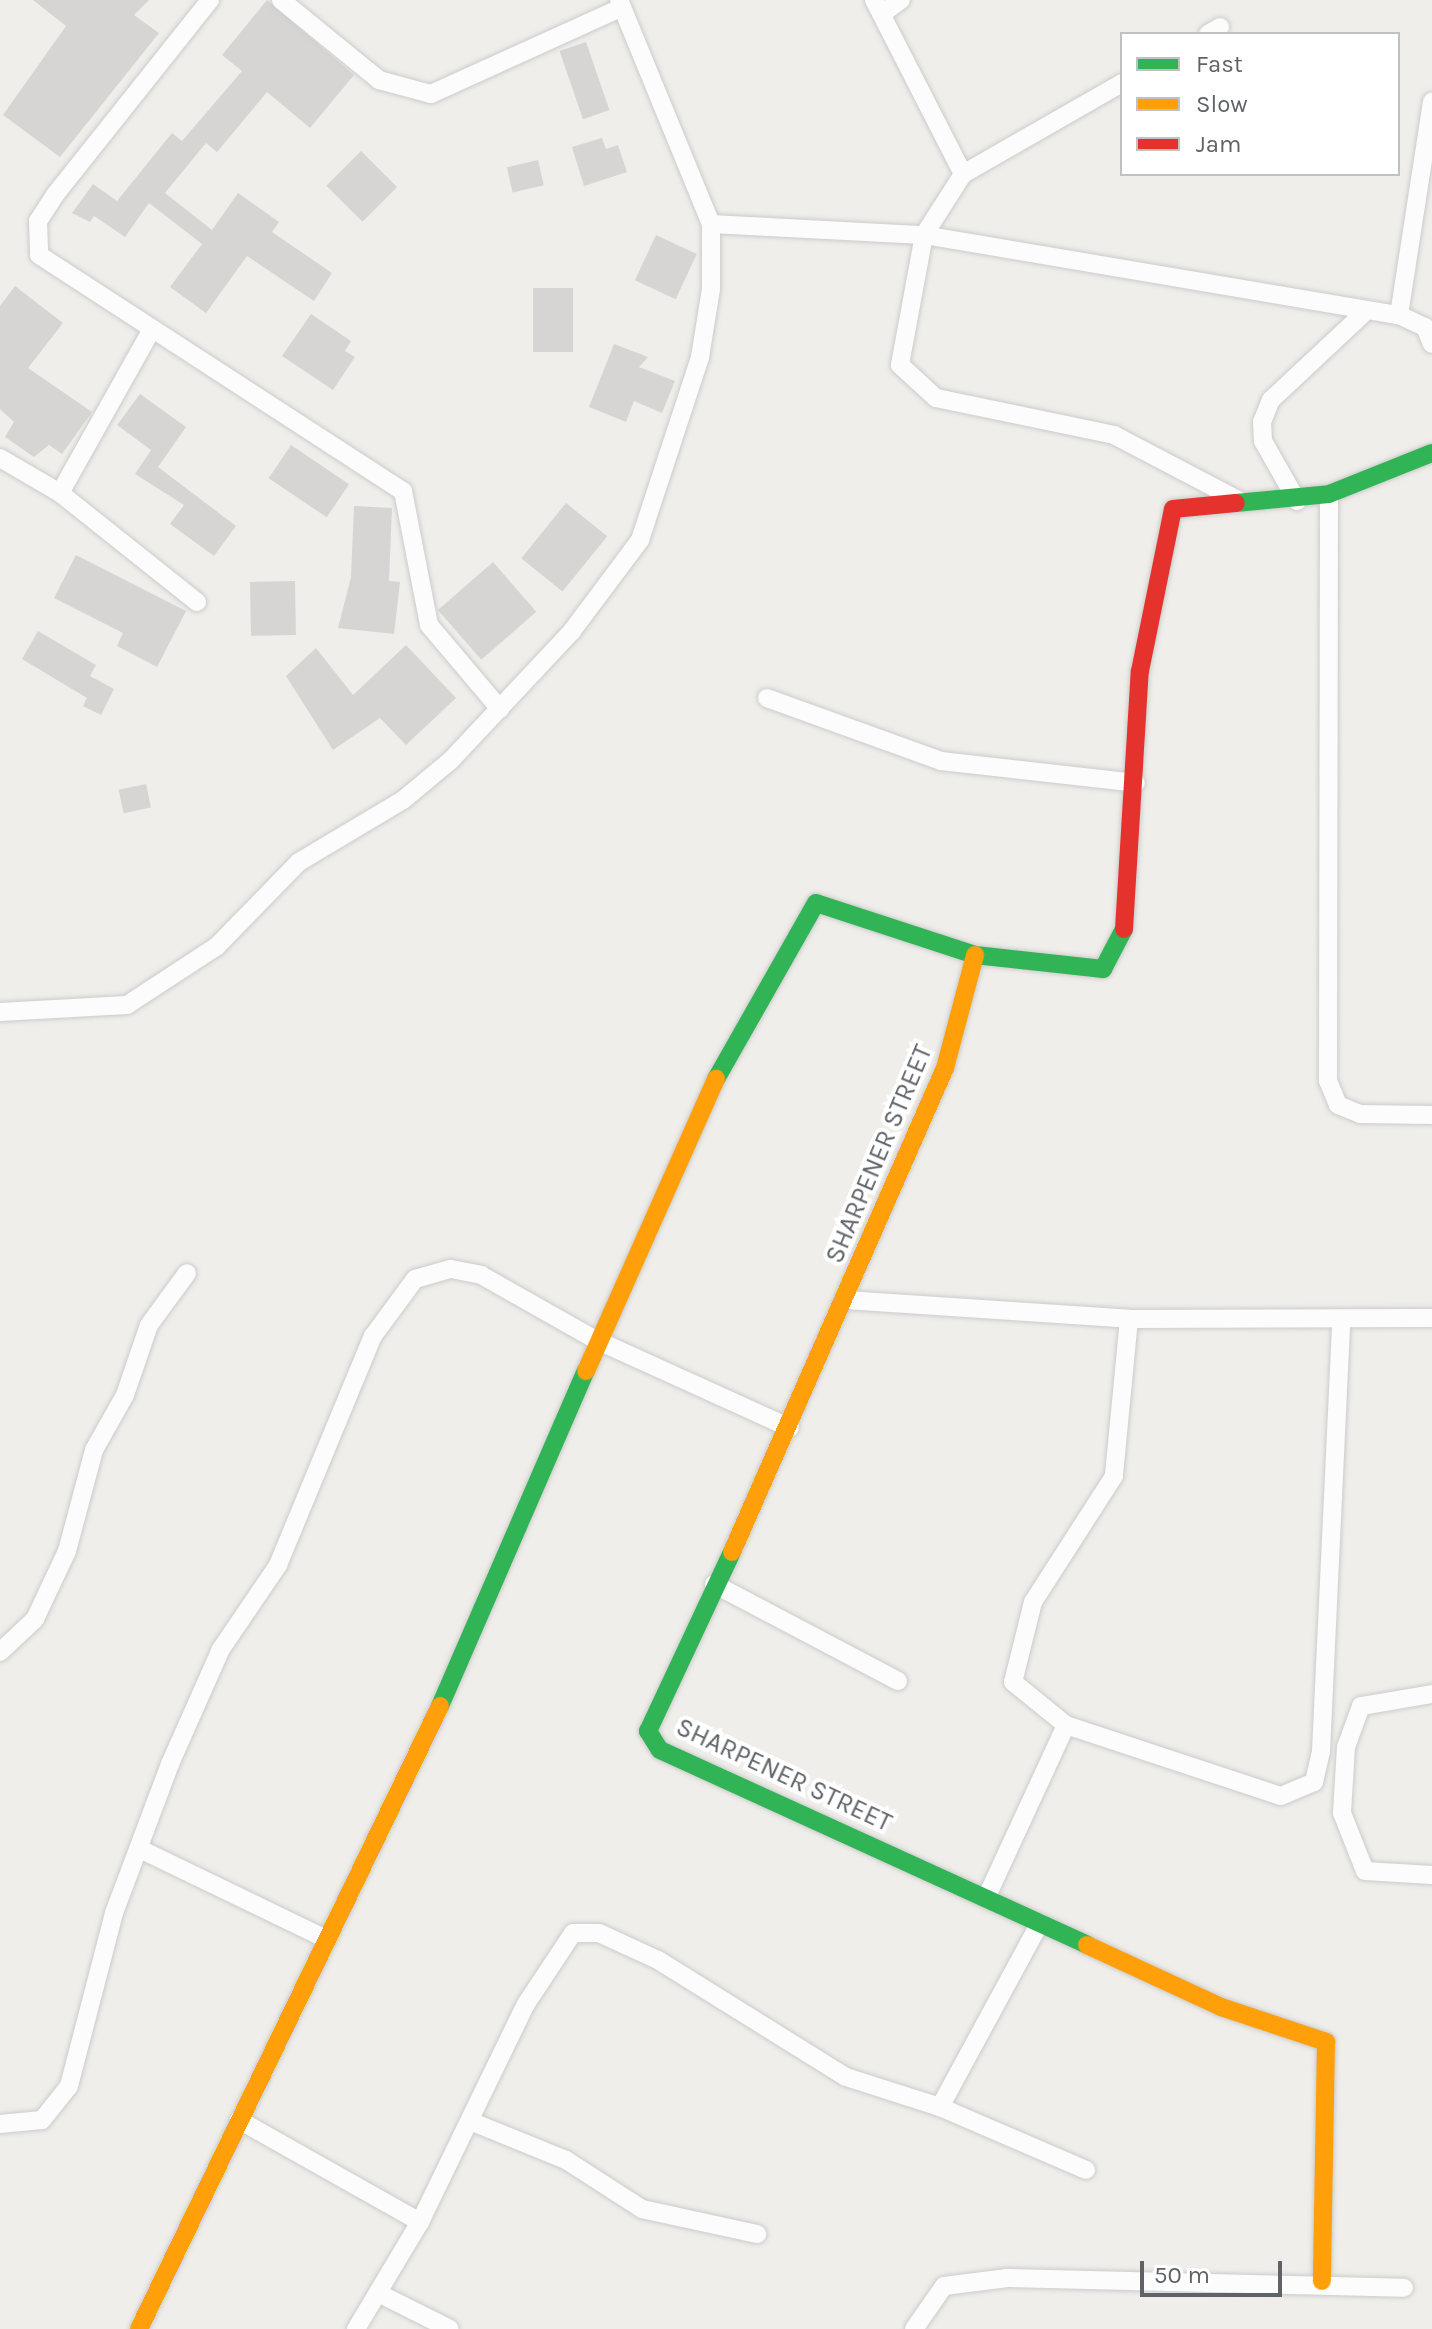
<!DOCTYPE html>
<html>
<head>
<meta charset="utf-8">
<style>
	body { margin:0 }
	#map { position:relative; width:1432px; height:2329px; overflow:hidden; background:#efeeea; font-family:Karla,sans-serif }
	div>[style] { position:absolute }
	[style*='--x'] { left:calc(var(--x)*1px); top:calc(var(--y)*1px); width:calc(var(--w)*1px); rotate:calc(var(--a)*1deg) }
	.building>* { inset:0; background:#d6d5d3; transform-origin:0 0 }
	.roads { filter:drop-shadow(0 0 2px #cbcccc) drop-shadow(0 0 2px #cbcccc) }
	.street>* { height:18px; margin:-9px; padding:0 9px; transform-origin:9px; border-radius:9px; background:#fdfcfc }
	.fast>* { height:18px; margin:-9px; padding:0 9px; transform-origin:9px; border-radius:9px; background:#30b455 }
	.slow>* { height:18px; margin:-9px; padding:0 9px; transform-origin:9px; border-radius:9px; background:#ff9f0a }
	.jam>* { height:18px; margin:-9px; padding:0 9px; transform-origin:9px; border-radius:9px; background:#e5322d }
	span { translate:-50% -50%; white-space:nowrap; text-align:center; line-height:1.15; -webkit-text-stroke:8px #fff; paint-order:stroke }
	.street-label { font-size:26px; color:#5f6368 }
	.legend { position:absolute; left:1120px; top:32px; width:280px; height:144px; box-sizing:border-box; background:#fff; border:2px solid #bfc1c3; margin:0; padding:10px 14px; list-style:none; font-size:24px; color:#5f6368 }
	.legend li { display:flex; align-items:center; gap:16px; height:40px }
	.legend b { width:40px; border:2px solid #bfc1c3 }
	.scale { position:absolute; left:1140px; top:2261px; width:142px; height:36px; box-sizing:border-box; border:4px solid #5f6368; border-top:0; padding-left:10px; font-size:24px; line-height:28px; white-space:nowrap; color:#5f6368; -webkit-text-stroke:6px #fff; paint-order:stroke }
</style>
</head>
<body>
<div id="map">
	<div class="building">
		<i style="clip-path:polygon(33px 0,149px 0,134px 15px,159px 33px,60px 157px,3px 115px,66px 26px)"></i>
		<i style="clip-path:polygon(267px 0,354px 75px,310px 128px,267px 92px,217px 152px,206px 143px,165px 193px,212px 230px,238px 193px,279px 222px,272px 232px,332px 273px,314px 301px,247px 256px,206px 313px,170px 287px,202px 244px,149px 203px,125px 237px,94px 216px,90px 222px,72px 213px,93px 184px,117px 201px,172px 133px,182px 141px,242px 71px,222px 55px)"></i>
		<i style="left:586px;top:42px;width:72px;height:28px;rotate:71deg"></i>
		<i style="clip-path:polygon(602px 138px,606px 149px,618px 145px,627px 172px,584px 186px,572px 147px)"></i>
		<i style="left:361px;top:151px;width:51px;height:49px;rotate:45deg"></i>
		<i style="left:538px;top:160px;width:26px;height:32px;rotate:77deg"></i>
		<i style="left:656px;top:235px;width:45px;height:50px;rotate:25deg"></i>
		<i style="clip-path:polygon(15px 286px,63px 323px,28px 368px,92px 412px,62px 454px,49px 445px,34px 457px,5px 437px,14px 422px,0 409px,0 306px)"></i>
		<i style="left:533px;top:288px;width:40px;height:64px"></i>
		<i style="clip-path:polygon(311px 314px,351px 341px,345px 351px,355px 357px,333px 390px,282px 356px)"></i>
		<i style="clip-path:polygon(614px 344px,648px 357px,639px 367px,675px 381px,662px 413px,634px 401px,626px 422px,589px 407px)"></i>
		<i style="clip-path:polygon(140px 394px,186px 427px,158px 467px,236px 526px,214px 556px,170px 524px,184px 505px,135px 474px,151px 450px,117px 425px)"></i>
		<i style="left:291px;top:445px;width:70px;height:40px;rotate:34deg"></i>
		<i style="left:566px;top:503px;width:53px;height:71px;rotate:39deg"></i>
		<i style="clip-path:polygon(354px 506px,392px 508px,389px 581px,400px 582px,394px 634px,338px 628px,351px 577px)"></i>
		<i style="clip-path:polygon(76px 555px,186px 611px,157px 667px,117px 646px,123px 633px,54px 598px)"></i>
		<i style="left:493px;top:562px;width:66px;height:73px;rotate:49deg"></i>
		<i style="left:295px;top:581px;width:54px;height:45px;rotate:89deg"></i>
		<i style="clip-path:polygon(38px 631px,96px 665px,90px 676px,114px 689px,101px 715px,83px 706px,87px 698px,22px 659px)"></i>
		<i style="clip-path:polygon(406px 645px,456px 698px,406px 745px,380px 718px,333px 750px,286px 676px,316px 648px,353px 695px)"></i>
		<i style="left:146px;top:784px;width:24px;height:28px;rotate:78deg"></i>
	</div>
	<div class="roads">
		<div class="street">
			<i style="--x:210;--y:0;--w:249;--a:128.5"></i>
			<i style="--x:55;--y:195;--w:31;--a:123"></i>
			<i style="--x:38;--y:221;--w:34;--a:88"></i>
			<i style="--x:39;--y:255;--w:434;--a:33"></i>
			<i style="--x:403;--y:491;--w:136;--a:79"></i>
			<i style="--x:429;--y:625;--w:110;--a:49.8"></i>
			<i style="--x:281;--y:0;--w:127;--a:39.2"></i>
			<i style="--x:379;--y:80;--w:54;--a:15.1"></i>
			<i style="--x:431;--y:94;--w:209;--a:-24.4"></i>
			<i style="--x:874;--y:0;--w:195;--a:62.9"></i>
			<i style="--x:883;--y:13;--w:22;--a:-36"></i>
			<i style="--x:1208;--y:34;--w:14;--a:-30"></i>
			<i style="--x:1122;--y:83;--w:183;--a:150.2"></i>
			<i style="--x:963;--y:174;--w:72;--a:122.6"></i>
			<i style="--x:924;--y:235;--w:132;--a:100.5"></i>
			<i style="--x:900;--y:365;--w:49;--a:42.5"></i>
			<i style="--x:936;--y:398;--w:182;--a:11.7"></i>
			<i style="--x:1114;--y:435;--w:140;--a:27.7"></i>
			<i style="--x:711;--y:224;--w:213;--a:3"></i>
			<i style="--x:924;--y:235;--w:482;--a:9.6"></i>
			<i style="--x:1399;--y:315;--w:29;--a:25"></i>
			<i style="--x:1425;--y:327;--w:18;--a:68"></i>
			<i style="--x:1399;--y:315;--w:216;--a:-81.2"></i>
			<i style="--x:0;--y:458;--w:69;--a:30.3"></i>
			<i style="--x:60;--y:493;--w:175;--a:38.5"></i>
			<i style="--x:60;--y:493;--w:186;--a:-60.7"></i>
			<i style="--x:1329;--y:494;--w:587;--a:90.1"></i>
			<i style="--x:1328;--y:1081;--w:26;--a:67"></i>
			<i style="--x:1338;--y:1105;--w:24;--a:22"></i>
			<i style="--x:1360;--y:1114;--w:72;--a:0.8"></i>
			<i style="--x:1297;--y:501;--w:69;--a:-119.5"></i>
			<i style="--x:1263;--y:441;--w:19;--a:-93"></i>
			<i style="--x:1262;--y:422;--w:24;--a:-68"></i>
			<i style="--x:1271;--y:400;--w:126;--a:-43.1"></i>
			<i style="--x:767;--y:698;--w:185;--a:19.9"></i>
			<i style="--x:941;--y:761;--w:196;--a:6.4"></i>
			<i style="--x:0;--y:1012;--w:127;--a:-3.2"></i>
			<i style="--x:127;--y:1005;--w:108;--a:-33.2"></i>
			<i style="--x:217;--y:946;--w:117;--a:-45.7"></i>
			<i style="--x:299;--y:862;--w:121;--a:-30.8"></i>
			<i style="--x:403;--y:800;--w:62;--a:-39.8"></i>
			<i style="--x:451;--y:760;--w:177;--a:-46.8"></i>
			<i style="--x:572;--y:631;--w:114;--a:-53.2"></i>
			<i style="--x:640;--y:540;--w:193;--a:-71.8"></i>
			<i style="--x:700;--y:357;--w:69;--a:-80.8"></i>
			<i style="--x:711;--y:289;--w:65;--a:-90"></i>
			<i style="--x:711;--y:224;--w:242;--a:-112.3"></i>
			<i style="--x:846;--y:1300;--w:284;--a:3.8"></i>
			<i style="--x:1129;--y:1319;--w:303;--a:-0.2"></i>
			<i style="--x:1129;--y:1319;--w:158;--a:95.5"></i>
			<i style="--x:1114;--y:1476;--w:150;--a:122.7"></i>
			<i style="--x:1033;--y:1602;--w:82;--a:104"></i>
			<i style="--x:1013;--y:1682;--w:68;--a:39.1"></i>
			<i style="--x:1066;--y:1725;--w:226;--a:18.3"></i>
			<i style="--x:1281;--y:1796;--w:36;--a:-23"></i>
			<i style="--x:1314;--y:1782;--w:32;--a:-77"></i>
			<i style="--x:1321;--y:1751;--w:430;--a:-87.3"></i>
			<i style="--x:714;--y:1584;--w:208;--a:27.8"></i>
			<i style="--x:0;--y:1652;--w:48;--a:-43.3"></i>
			<i style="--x:35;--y:1619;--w:75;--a:-64.8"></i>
			<i style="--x:67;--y:1551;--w:105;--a:-75"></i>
			<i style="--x:94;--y:1450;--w:63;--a:-60.6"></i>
			<i style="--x:125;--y:1395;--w:74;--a:-71.1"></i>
			<i style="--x:149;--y:1325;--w:64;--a:-53.8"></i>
			<i style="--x:1432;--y:1694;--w:72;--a:170.4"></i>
			<i style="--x:1361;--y:1706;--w:44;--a:110.1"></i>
			<i style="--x:1346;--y:1747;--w:66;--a:93.5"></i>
			<i style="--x:1342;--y:1813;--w:62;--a:68.4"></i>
			<i style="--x:1365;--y:1871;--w:67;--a:3.4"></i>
			<i style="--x:140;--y:1849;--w:207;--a:25.8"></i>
			<i style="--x:987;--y:1896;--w:188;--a:-65.2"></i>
			<i style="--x:940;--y:2107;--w:159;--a:23.3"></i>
			<i style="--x:239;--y:2120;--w:208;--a:29.4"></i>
			<i style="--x:470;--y:2121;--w:104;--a:22.1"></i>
			<i style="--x:566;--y:2160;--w:90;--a:32.8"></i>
			<i style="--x:642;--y:2209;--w:118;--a:12.3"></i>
			<i style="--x:0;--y:2124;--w:42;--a:-5.4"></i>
			<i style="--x:42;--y:2120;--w:43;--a:-51.5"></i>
			<i style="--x:69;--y:2086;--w:179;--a:-75.4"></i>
			<i style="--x:114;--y:1913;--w:159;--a:-69.4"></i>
			<i style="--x:170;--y:1764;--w:126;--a:-66.1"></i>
			<i style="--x:221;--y:1649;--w:102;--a:-55.8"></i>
			<i style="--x:278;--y:1565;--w:248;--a:-67.5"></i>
			<i style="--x:373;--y:1336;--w:71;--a:-53.6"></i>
			<i style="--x:415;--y:1279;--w:37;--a:-16"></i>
			<i style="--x:451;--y:1269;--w:31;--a:11"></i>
			<i style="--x:481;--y:1275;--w:130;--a:29.5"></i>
			<i style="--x:594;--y:1339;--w:215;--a:24.4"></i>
			<i style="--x:378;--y:2293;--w:80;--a:26.6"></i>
			<i style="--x:356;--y:2329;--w:125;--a:-59.1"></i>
			<i style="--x:420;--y:2222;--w:242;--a:-64.1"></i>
			<i style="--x:526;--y:2004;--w:85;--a:-56.5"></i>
			<i style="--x:573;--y:1933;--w:26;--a:0"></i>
			<i style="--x:599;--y:1933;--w:65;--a:24.6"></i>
			<i style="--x:658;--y:1960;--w:221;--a:31.9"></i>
			<i style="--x:846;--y:2077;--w:99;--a:17.7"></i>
			<i style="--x:940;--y:2107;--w:209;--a:-61.5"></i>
			<i style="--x:914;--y:2329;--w:52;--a:-55.1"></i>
			<i style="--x:944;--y:2286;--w:64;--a:-7.2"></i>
			<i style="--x:1007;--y:2278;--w:397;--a:1.4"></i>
		</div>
		<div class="fast">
			<i style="--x:1236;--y:503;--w:93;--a:-5.5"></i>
			<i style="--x:1329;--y:494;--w:111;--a:-21.7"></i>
			<i style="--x:716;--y:1079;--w:202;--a:-60.4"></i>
			<i style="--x:816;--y:903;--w:167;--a:18.1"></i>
			<i style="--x:975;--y:955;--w:129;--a:6.2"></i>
			<i style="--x:1103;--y:969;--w:45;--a:-62.3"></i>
			<i style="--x:732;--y:1552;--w:198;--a:115.1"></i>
			<i style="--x:648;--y:1731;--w:22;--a:58"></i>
			<i style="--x:660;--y:1750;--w:469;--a:24.5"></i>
			<i style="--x:440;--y:1706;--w:365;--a:-66.5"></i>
		</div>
		<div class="slow">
			<i style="--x:586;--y:1371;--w:320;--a:-66"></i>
			<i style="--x:732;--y:1552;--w:529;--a:-66.25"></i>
			<i style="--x:945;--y:1068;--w:117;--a:-75.1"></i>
			<i style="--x:1087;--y:1945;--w:148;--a:24.8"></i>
			<i style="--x:1221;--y:2007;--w:111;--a:18.4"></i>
			<i style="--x:1326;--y:2042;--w:239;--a:91"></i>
			<i style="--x:139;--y:2329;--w:692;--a:-64.21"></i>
		</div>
		<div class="jam">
			<i style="--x:1124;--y:929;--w:258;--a:-86.5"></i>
			<i style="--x:1140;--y:671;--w:165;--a:-78.5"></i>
			<i style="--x:1173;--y:509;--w:63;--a:-5.4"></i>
		</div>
	</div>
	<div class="street-label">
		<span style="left:879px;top:1154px;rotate:-67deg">SHARPENER STREET</span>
		<span style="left:784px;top:1775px;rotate:25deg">SHARPENER STREET</span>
	</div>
	<ul class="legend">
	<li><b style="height:10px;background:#30b455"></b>Fast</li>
	<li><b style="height:10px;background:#ff9f0a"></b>Slow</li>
	<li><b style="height:10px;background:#e5322d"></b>Jam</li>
	</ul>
	<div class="scale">50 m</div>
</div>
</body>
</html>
